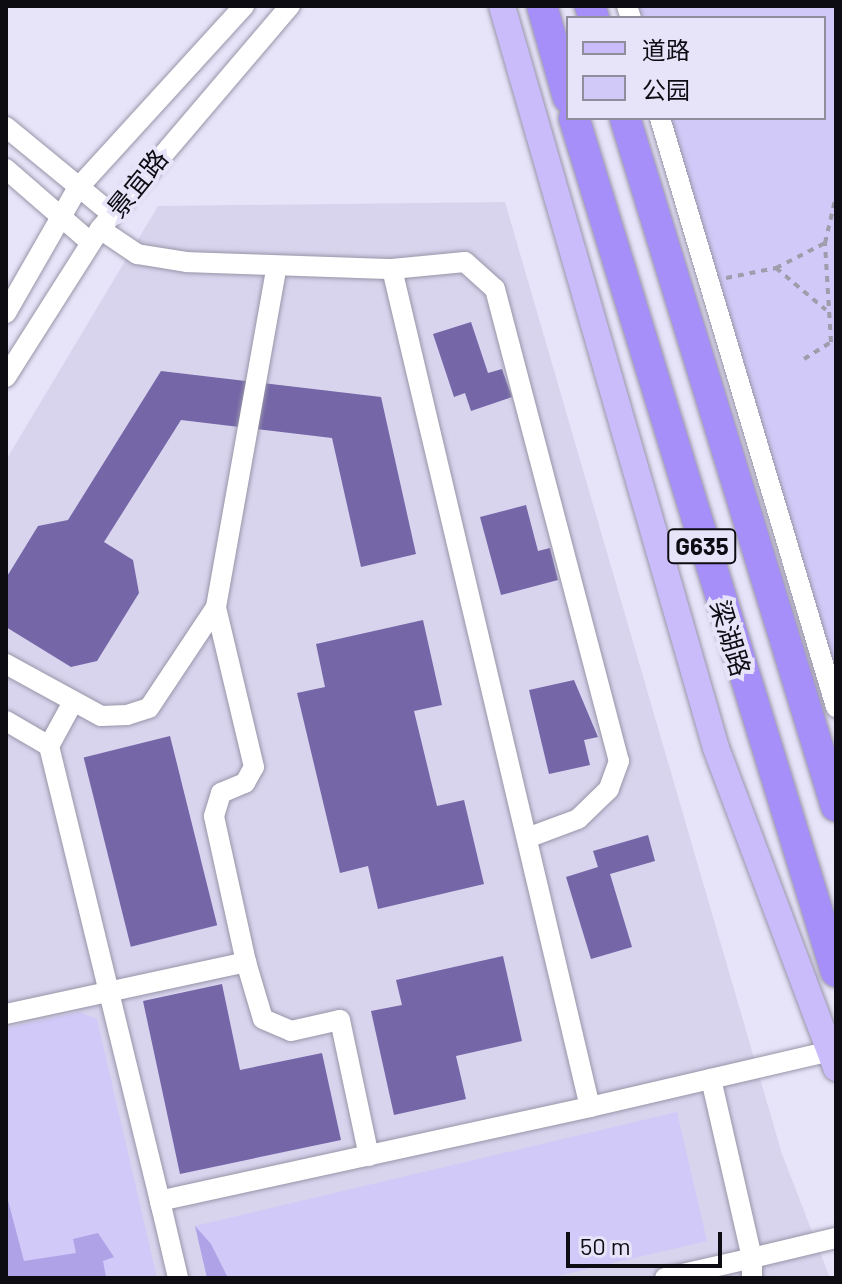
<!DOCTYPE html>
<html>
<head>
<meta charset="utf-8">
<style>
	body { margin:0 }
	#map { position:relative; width:842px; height:1284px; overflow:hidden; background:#e7e4f9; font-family:Barlow,"Noto Sans SC",sans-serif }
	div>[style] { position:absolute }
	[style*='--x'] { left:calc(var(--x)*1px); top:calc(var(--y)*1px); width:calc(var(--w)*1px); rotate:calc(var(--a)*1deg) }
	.built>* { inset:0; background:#d8d4ee }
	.green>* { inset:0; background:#d1c9f7 }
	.water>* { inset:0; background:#afa2e7 }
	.building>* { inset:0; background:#7466a7; transform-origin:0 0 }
	.path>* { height:4px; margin-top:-2px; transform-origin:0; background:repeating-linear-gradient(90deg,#9f9cac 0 6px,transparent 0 12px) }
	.roads { filter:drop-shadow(0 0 2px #9895a8) drop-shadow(0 0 2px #9895a8) }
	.minor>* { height:20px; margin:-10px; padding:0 10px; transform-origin:10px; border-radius:10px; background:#fff }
	.major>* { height:26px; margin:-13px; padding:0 13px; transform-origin:13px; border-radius:13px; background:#cabcfb }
	.highway>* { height:30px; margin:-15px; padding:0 15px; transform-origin:15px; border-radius:15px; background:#a78ff9 }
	span { translate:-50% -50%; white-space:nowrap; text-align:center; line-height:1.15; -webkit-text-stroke:8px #e7e4f9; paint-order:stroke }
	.shield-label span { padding:2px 6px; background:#e7e4f9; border:2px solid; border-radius:6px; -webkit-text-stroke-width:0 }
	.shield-label { font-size:24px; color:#0e0c13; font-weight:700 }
	.street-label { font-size:26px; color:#0e0c13 }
	.frame { position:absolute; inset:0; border:8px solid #0e0c13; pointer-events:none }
	.legend { position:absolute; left:566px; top:16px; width:260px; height:104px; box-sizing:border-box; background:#e7e4f9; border:2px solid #908e9d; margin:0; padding:10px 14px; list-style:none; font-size:24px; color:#0e0c13 }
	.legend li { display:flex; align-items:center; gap:16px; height:40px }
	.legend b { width:40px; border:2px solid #908e9d }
	.scale { position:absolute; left:566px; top:1232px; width:156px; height:36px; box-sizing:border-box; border:4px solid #0e0c13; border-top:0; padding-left:10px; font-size:24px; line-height:28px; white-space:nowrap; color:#0e0c13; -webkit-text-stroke:6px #e7e4f9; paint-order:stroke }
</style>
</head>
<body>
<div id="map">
	<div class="built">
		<i style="clip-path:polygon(505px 202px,782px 1154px,830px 1278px,6px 1278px,6px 460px,158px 206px)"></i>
	</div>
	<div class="green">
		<i style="clip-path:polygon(634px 6px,836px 6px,836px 715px,666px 118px,824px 118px,824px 18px,637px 18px)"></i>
		<i style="clip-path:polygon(79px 1012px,97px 1019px,157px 1278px,6px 1278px,6px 1028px)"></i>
		<i style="clip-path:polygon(677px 1112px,707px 1241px,549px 1278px,228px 1278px,195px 1226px)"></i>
	</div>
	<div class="water">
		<i style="clip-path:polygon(6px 1193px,24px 1261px,76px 1253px,73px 1239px,98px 1233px,114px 1257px,103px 1261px,106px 1277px,121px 1278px,6px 1278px)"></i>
		<i style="clip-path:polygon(195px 1226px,211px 1244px,228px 1278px,207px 1278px)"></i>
	</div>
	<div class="building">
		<i style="clip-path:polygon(471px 322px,488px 373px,502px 369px,512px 397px,471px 411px,465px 393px,454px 397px,433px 334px)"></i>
		<i style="clip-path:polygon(161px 371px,381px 397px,416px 554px,361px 567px,332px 438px,181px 420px,104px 542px,133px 560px,139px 593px,97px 661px,71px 667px,6px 627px,6px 578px,38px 526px,68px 520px)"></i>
		<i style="clip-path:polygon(526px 505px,538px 551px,550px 548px,558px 580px,501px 595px,480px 517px)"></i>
		<i style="clip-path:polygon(423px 620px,442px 705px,414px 711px,437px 806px,464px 800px,484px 884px,378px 909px,368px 866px,340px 873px,297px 693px,325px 687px,316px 644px)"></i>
		<i style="clip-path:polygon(574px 680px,598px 737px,584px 740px,590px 765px,549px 774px,529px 690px)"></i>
		<i style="left:170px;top:736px;width:195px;height:89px;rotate:76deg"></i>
		<i style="clip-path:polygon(648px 835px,655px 861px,610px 874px,632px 947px,591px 959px,566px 877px,598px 867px,593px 851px)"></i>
		<i style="clip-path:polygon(503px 956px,522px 1041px,456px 1056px,466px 1099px,394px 1115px,371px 1011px,402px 1005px,396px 980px)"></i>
		<i style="clip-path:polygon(222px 984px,240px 1070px,322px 1053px,341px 1140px,180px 1174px,143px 1001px)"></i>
	</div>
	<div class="path">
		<i style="--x:776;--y:268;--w:65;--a:40"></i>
		<i style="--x:726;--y:278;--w:51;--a:-11.3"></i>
		<i style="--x:776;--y:268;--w:55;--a:-27"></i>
		<i style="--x:804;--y:359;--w:32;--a:-32"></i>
		<i style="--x:831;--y:342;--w:99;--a:-93.5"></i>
		<i style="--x:825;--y:243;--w:48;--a:-76.8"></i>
	</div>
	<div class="roads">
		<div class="minor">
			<i style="--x:627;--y:6;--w:13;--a:72"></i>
			<i style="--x:660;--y:118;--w:615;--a:73.36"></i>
			<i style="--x:6;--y:127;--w:137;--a:39.4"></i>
			<i style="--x:6;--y:169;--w:111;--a:41"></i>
			<i style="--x:100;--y:229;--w:45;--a:34"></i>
			<i style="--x:137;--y:254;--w:51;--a:9.1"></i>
			<i style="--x:187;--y:262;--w:205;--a:2"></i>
			<i style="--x:392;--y:269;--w:861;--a:76.71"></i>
			<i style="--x:590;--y:1107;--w:440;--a:167.7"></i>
			<i style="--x:160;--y:1201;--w:79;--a:76.8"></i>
			<i style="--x:392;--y:269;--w:73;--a:-5.5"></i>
			<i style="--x:465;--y:262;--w:40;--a:42"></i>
			<i style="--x:495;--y:289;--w:488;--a:75.3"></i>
			<i style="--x:619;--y:761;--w:30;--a:110"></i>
			<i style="--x:609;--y:789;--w:43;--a:135.9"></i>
			<i style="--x:578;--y:819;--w:54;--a:159.6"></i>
			<i style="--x:6;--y:313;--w:143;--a:-60.2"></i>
			<i style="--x:77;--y:189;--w:248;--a:-47.6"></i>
			<i style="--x:6;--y:377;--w:175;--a:-57.6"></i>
			<i style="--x:100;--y:229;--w:293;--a:-49.6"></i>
			<i style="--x:6;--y:664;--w:108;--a:28.7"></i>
			<i style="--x:101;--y:716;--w:26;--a:-2"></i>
			<i style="--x:127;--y:715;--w:23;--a:-18"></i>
			<i style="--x:149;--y:708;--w:121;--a:-56.4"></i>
			<i style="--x:73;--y:702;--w:50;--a:118.6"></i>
			<i style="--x:49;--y:746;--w:477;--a:76.3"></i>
			<i style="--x:6;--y:721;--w:50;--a:30.2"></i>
			<i style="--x:246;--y:962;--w:59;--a:73.4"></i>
			<i style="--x:263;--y:1019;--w:30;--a:23"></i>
			<i style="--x:291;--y:1031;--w:50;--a:-12.7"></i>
			<i style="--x:340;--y:1020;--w:139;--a:78"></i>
			<i style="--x:6;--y:1014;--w:246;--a:-12.2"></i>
			<i style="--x:246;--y:962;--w:149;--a:-102.4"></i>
			<i style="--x:214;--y:816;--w:24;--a:-73"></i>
			<i style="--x:221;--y:793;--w:26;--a:-23"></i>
			<i style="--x:245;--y:783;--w:18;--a:-61"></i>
			<i style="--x:254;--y:767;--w:164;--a:-103.4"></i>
			<i style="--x:216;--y:607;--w:342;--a:-79.9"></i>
			<i style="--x:711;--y:1079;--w:184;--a:77.1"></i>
			<i style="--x:752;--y:1258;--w:86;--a:-13.4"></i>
			<i style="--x:590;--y:1107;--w:246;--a:-13.1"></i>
			<i style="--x:665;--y:1278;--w:89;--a:-12.9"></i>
			<i style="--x:752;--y:1258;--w:20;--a:90"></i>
		</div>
		<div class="major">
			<i style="--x:502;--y:6;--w:772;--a:73.91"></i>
			<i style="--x:716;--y:748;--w:342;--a:69.4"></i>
		</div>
		<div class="highway">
			<i style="--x:542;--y:6;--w:95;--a:74.1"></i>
			<i style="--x:590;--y:6;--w:13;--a:72"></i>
			<i style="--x:574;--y:118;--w:893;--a:72.94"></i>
			<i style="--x:625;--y:118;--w:720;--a:72.95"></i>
		</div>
	</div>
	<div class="shield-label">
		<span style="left:702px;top:546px">G635</span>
	</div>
	<div class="street-label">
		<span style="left:137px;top:183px;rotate:-51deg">景宜路</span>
		<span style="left:731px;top:638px;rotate:73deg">梁湖路</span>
	</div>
	<div class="frame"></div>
	<ul class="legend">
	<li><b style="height:10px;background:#cabcfb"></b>道路</li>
	<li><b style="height:22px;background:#d1c9f7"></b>公园</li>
	</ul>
	<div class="scale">50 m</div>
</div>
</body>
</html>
